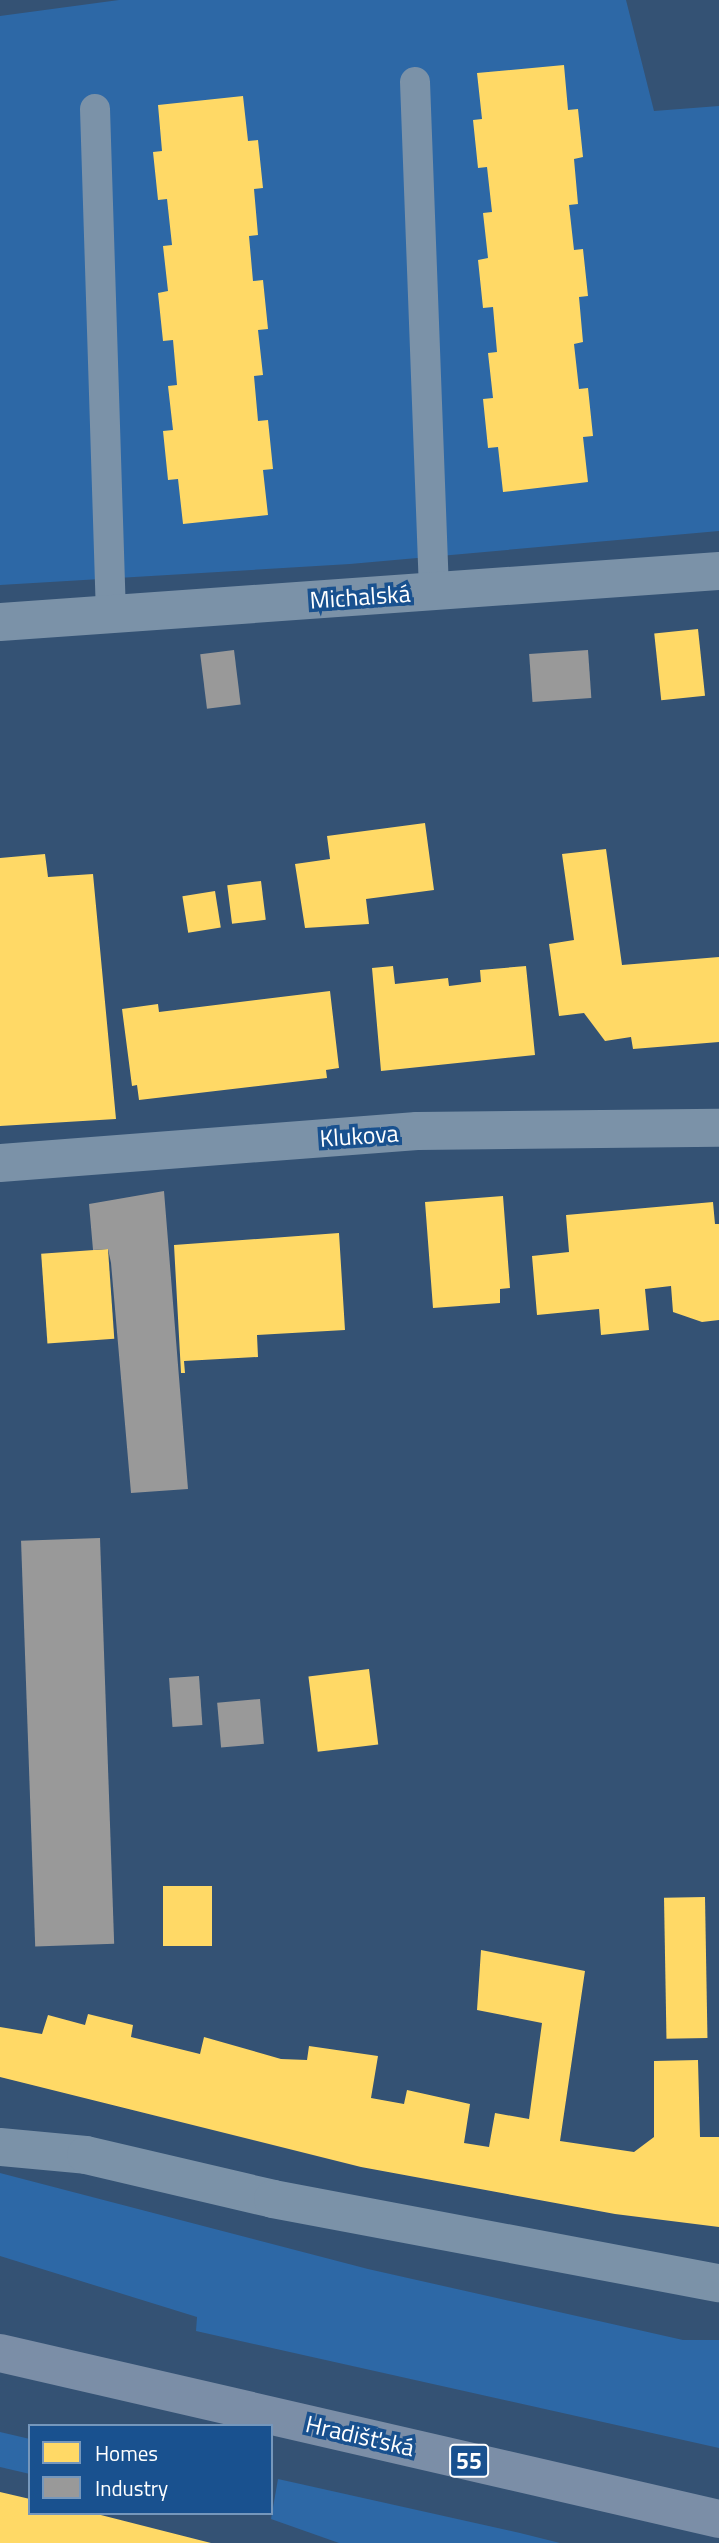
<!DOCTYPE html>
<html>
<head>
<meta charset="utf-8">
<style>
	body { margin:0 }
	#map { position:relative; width:719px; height:2543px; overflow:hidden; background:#345274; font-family:"Titillium Web",sans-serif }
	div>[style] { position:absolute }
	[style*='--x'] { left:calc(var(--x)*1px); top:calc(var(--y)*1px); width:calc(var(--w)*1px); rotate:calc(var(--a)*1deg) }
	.green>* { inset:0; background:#2d68a6 }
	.homes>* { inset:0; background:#ffd966; transform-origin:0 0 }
	.industry>* { inset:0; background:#999; transform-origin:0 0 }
	.lane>* { height:30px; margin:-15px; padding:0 15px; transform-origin:15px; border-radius:15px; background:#7b92a8 }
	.street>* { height:38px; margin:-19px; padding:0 19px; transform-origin:19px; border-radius:19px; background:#7b92a8 }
	.primary>* { height:38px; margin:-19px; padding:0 19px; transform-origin:19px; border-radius:19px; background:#7b8ea7 }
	span { translate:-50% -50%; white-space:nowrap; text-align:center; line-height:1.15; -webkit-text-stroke:7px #19518f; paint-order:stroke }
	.shield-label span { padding:2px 5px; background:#19518f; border:2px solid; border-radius:5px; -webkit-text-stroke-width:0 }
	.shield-label { font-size:23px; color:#fff; font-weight:700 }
	.street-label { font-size:24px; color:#fff }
	.legend { position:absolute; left:28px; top:2424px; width:245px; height:91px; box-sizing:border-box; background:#19518f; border:2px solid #7597bc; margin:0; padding:9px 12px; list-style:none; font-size:21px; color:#fff }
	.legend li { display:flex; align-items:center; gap:14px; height:35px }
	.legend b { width:35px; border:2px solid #7597bc }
</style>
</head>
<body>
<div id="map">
	<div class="green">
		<i style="clip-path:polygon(119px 0,626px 0,654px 111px,719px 106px,719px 531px,350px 564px,0 585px,0 16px)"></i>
		<i style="clip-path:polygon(0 2173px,368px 2269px,683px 2340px,719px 2340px,719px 2448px,196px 2331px,197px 2317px,0 2256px)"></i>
		<i style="clip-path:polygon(0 2432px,30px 2439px,30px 2474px,0 2467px)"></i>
		<i style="clip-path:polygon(278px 2479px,520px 2533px,560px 2543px,339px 2543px,271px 2519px)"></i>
	</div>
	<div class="homes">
		<i style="clip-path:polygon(564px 65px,568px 110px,578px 109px,583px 157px,574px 159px,578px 204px,569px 205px,574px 250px,583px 249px,588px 296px,579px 297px,583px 342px,574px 344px,579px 389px,588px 388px,593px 436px,583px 437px,588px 482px,503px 492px,498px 447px,488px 448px,483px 399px,493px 398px,488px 353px,497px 352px,493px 307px,483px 308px,478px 260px,488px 258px,483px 213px,492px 212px,487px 167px,478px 168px,473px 120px,482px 119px,477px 73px)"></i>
		<i style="clip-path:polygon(243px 96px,248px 141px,258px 140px,263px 188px,254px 189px,258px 235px,249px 236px,253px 281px,263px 280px,268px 329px,258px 330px,263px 375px,254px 376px,258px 421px,268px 420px,273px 469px,263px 470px,268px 515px,183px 524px,178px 479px,168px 480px,163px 431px,173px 430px,168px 386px,177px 385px,173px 340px,163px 341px,158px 293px,168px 291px,163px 246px,172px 245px,167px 199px,158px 200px,153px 152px,162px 151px,158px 105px)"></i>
		<i style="left:698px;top:629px;width:67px;height:44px;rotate:84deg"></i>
		<i style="clip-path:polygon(425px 823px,434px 890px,366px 899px,369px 924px,305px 928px,295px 864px,330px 859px,327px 836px)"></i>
		<i style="clip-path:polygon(606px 849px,622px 965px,719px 957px,719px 1042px,633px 1049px,631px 1037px,605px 1041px,584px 1013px,559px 1016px,549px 944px,574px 940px,562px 854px)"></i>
		<i style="clip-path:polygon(45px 854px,48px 877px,93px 874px,116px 1119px,0 1126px,0 858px)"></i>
		<i style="left:261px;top:881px;width:39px;height:34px;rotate:83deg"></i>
		<i style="left:215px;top:891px;width:37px;height:33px;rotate:81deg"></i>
		<i style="clip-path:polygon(393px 966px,395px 984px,448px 978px,449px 986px,481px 982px,480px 970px,526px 966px,535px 1055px,381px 1071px,372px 968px)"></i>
		<i style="clip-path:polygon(330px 991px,339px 1068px,326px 1070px,327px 1078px,139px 1100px,137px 1085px,132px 1086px,122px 1009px,158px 1004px,159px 1012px)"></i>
		<i style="clip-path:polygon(503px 1196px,510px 1288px,500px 1289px,500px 1303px,433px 1308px,425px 1202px)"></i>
		<i style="clip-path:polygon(713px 1202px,715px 1224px,719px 1224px,719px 1320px,702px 1322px,673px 1312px,671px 1286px,645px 1289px,649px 1330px,601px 1335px,599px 1309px,537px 1315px,532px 1256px,569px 1252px,566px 1215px)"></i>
		<i style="clip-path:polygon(339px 1233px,345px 1330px,257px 1335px,258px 1357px,184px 1361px,185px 1373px,181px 1373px,174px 1245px)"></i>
		<i style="left:108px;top:1249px;width:90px;height:67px;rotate:86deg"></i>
		<i style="left:369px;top:1669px;width:76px;height:61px;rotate:83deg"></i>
		<i style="left:163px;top:1886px;width:49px;height:60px"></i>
		<i style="left:705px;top:1897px;width:141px;height:41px;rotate:89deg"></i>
		<i style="clip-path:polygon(481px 1950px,585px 1971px,560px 2141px,634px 2152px,654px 2137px,654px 2061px,698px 2060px,700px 2137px,719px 2137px,719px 2227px,615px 2214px,361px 2167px,0 2077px,0 2027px,42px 2034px,48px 2015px,85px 2025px,88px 2014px,133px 2025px,131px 2037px,200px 2054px,204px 2037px,281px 2059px,307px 2060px,309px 2046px,378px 2056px,371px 2098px,404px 2104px,407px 2090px,470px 2104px,464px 2143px,489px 2147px,495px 2113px,529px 2119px,542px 2023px,477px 2010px)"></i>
		<i style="clip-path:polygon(0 2492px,30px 2499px,30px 2513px,93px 2513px,211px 2543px,0 2543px)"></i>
	</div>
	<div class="industry">
		<i style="left:234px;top:650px;width:55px;height:34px;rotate:83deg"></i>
		<i style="left:588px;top:650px;width:48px;height:59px;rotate:86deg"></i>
		<i style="clip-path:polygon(164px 1191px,188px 1489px,131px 1493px,111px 1263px,108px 1249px,93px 1250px,89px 1204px)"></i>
		<i style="left:100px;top:1538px;width:406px;height:79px;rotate:88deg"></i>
		<i style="left:199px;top:1676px;width:49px;height:30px;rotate:86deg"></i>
		<i style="left:260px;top:1699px;width:45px;height:43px;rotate:85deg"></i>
	</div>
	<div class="lane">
		<i style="--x:415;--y:82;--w:509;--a:87.86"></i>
		<i style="--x:95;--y:109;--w:506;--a:88.19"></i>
	</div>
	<div class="street">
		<i style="--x:0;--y:622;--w:721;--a:-4.06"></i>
		<i style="--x:0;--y:1163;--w:418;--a:-4.4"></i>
		<i style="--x:417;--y:1131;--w:302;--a:-0.6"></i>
		<i style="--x:0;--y:2147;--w:86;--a:5.3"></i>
		<i style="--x:86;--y:2155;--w:192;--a:13.2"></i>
		<i style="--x:273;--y:2199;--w:454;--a:10.7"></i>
	</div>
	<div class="primary">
		<i style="--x:0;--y:2353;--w:738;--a:13"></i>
	</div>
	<div class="shield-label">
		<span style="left:469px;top:2461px">55</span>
	</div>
	<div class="street-label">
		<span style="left:360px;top:597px;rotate:-4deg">Michalská</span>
		<span style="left:359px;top:1136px;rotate:-4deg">Klukova</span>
		<span style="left:360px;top:2436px;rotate:13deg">Hradišťská</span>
	</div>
	<ul class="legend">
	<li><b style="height:19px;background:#ffd966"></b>Homes</li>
	<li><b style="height:19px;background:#999"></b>Industry</li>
	</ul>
</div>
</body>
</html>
